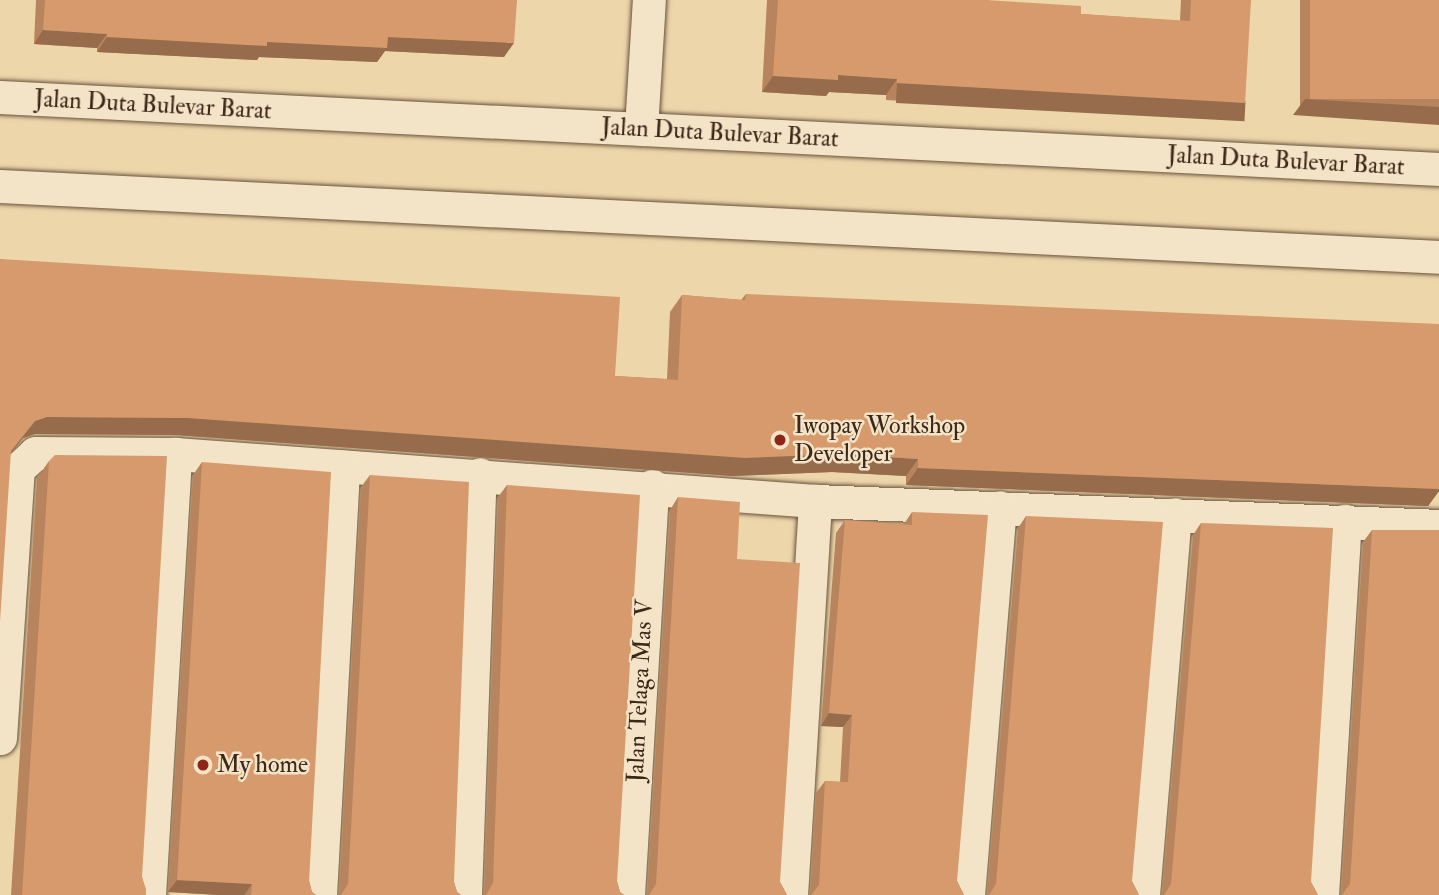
<!DOCTYPE html>
<html>
<head>
<meta charset="utf-8">
<style>
	body { margin:0 }
	#map { position:relative; width:1439px; height:895px; overflow:hidden; background:#edd6aa; font-family:"IM FELL Double Pica",serif }
	div>[style] { position:absolute }
	[style*='--x'] { left:calc(var(--x)*1px); top:calc(var(--y)*1px); width:calc(var(--w)*1px); rotate:calc(var(--a)*1deg) }
	.roads { filter:drop-shadow(0 0 2px #69533d) drop-shadow(0 0 2px #69533d) }
	.street>* { height:33px; margin:-16.5px; padding:0 16.5px; transform-origin:16.5px; border-radius:16.5px; background:#f3e4c8 }
	.wall>* { inset:0; background:#b8845d; transform-origin:0 0 }
	.shaded-wall>* { inset:0; background:#966c4c; transform-origin:0 0 }
	.building>* { inset:0; background:#d69a6c; transform-origin:0 0 }
	.dots>* { width:19px; height:19px; translate:-50% -50%; box-sizing:border-box; border:4px solid #f3e4c8; border-radius:50% }
	span { translate:-50% -50%; white-space:nowrap; text-align:center; line-height:1.15; -webkit-text-stroke:5px #f3e4c8; paint-order:stroke }
	.street-label { font-size:24px; color:#3d2719 }
	.poi-label { font-size:24px; color:#3d2719 }
	.left { translate:0 -50%; text-align:left }
</style>
</head>
<body>
<div id="map">
	<div class="roads">
		<div class="street">
			<i style="--x:0;--y:97;--w:1441;--a:2.86"></i>
			<i style="--x:641;--y:129;--w:129;--a:-86.5"></i>
			<i style="--x:0;--y:186;--w:1441;--a:2.82"></i>
			<i style="--x:0;--y:738;--w:270;--a:-86.2"></i>
			<i style="--x:18;--y:469;--w:23;--a:-43"></i>
			<i style="--x:35;--y:453;--w:140;--a:0.4"></i>
			<i style="--x:175;--y:454;--w:642;--a:4.2"></i>
			<i style="--x:815;--y:501;--w:625;--a:2.29"></i>
			<i style="--x:149;--y:895;--w:442;--a:-86.6"></i>
			<i style="--x:320;--y:895;--w:429;--a:-86.9"></i>
			<i style="--x:465;--y:895;--w:421;--a:-88"></i>
			<i style="--x:628;--y:895;--w:410;--a:-86.6"></i>
			<i style="--x:791;--y:895;--w:395;--a:-86.5"></i>
			<i style="--x:968;--y:895;--w:389;--a:-85.3"></i>
			<i style="--x:1143;--y:895;--w:382;--a:-85.2"></i>
			<i style="--x:1322;--y:895;--w:375;--a:-86.5"></i>
		</div>
	</div>
	<div class="wall">
		<i style="clip-path:polygon(36px 0,517px 0,504px 57px,385px 51px,377px 62px,259px 57px,257px 60px,97px 52px,97px 48px,34px 44px)"></i>
		<i style="clip-path:polygon(767px 0,985px 0,1081px 14px,1180px 21px,1181px 0,1251px 0,1233px 119px,886px 100px,886px 95px,829px 92px,826px 96px,762px 92px)"></i>
		<i style="left:1300px;top:0;width:139px;height:115px"></i>
		<i style="clip-path:polygon(0 259px,615px 376px,667px 379px,670px 312px,682px 295px,741px 300px,746px 294px,1439px 489px,1439px 491px,1428px 506px,906px 485px,906px 476px,832px 472px,733px 476px,176px 435px,35px 434px,23px 438px,11px 453px)"></i>
		<i style="clip-path:polygon(49px 461px,142px 877px,146px 895px,11px 895px,37px 478px)"></i>
		<i style="clip-path:polygon(202px 462px,312px 892px,316px 895px,219px 895px,168px 892px,193px 475px)"></i>
		<i style="clip-path:polygon(370px 475px,454px 882px,457px 892px,461px 895px,339px 895px,361px 487px)"></i>
		<i style="clip-path:polygon(507px 485px,620px 892px,624px 895px,484px 895px,498px 497px)"></i>
		<i style="clip-path:polygon(678px 497px,737px 559px,780px 882px,787px 895px,647px 895px,670px 510px)"></i>
		<i style="clip-path:polygon(912px 512px,957px 881px,964px 895px,810px 895px,816px 793px,825px 781px,840px 782px,843px 727px,821px 726px,836px 533px,845px 520px,904px 524px)"></i>
		<i style="clip-path:polygon(1026px 516px,1132px 881px,1139px 895px,987px 895px,1018px 528px)"></i>
		<i style="clip-path:polygon(1201px 523px,1311px 882px,1318px 895px,1162px 895px,1193px 535px)"></i>
		<i style="clip-path:polygon(1372px 530px,1439px 895px,1341px 895px,1363px 542px)"></i>
	</div>
	<div class="shaded-wall">
		<i style="clip-path:polygon(43px 30px,107px 34px,97px 48px,34px 44px)"></i>
		<i style="clip-path:polygon(107px 37px,267px 42px,388px 37px,514px 43px,504px 57px,385px 51px,377px 62px,259px 57px,257px 60px,97px 52px)"></i>
		<i style="clip-path:polygon(838px 75px,897px 79px,886px 95px,829px 92px,826px 96px,762px 92px,773px 76px)"></i>
		<i style="left:897px;top:83px;width:349px;height:20px;rotate:3deg"></i>
		<i style="clip-path:polygon(1305px 99px,1439px 107px,1439px 125px,1293px 115px)"></i>
		<i style="clip-path:polygon(47px 417px,188px 418px,918px 459px,906px 476px,832px 472px,733px 476px,176px 435px,35px 434px,23px 438px,0 466px,11px 451px,35px 421px)"></i>
		<i style="clip-path:polygon(918px 468px,1439px 489px,1439px 491px,1428px 506px,906px 485px)"></i>
		<i style="clip-path:polygon(829px 713px,852px 715px,843px 727px,821px 726px)"></i>
		<i style="clip-path:polygon(177px 880px,252px 884px,244px 895px,219px 895px,168px 892px)"></i>
	</div>
	<div class="building">
		<i style="clip-path:polygon(45px 0,517px 0,514px 43px,388px 37px,387px 48px,267px 42px,267px 46px,107px 37px,107px 34px,43px 30px)"></i>
		<i style="clip-path:polygon(778px 0,985px 0,1081px 6px,1081px 14px,1190px 21px,1191px 0,1251px 0,1245px 103px,897px 83px,897px 79px,838px 75px,838px 80px,773px 76px)"></i>
		<i style="left:1310px;top:0;width:129px;height:99px"></i>
		<i style="clip-path:polygon(0 259px,620px 297px,615px 376px,678px 380px,682px 295px,745px 300px,746px 294px,1439px 324px,1439px 489px,918px 468px,918px 459px,844px 454px,745px 458px,188px 418px,47px 417px,35px 421px,11px 451px,0 622px)"></i>
		<i style="clip-path:polygon(55px 455px,167px 456px,142px 877px,146px 889px,146px 895px,22px 895px,49px 461px)"></i>
		<i style="clip-path:polygon(202px 462px,331px 472px,309px 882px,312px 892px,316px 895px,251px 895px,252px 884px,177px 880px)"></i>
		<i style="clip-path:polygon(370px 475px,469px 482px,454px 882px,457px 892px,461px 895px,341px 895px,348px 884px)"></i>
		<i style="clip-path:polygon(507px 485px,640px 495px,617px 882px,620px 892px,624px 895px,486px 895px,493px 883px)"></i>
		<i style="clip-path:polygon(678px 497px,740px 502px,737px 559px,800px 563px,780px 882px,787px 895px,649px 895px,656px 884px)"></i>
		<i style="clip-path:polygon(912px 512px,988px 515px,957px 881px,964px 895px,811px 895px,819px 885px,825px 781px,848px 782px,852px 715px,829px 713px,845px 520px,912px 525px)"></i>
		<i style="clip-path:polygon(1026px 516px,1163px 522px,1132px 881px,1139px 895px,989px 895px,996px 884px)"></i>
		<i style="clip-path:polygon(1201px 523px,1333px 528px,1311px 882px,1318px 895px,1164px 895px,1171px 884px)"></i>
		<i style="clip-path:polygon(1372px 530px,1439px 530px,1439px 895px,1342px 895px,1350px 884px)"></i>
	</div>
	<div class="dots">
		<i style="left:780px;top:440px;background:#8f2418"></i>
		<i style="left:203px;top:765px;background:#8f2418"></i>
	</div>
	<div class="street-label">
		<span style="left:153px;top:105px;rotate:3deg">Jalan Duta Bulevar Barat</span>
		<span style="left:720px;top:133px;rotate:3deg">Jalan Duta Bulevar Barat</span>
		<span style="left:1286px;top:161px;rotate:3deg">Jalan Duta Bulevar Barat</span>
		<span style="left:640px;top:691px;rotate:-87deg">Jalan Telaga Mas V</span>
	</div>
	<div class="poi-label">
		<span class="left" style="left:794px;top:440px">Iwopay Workshop<br>Developer</span>
		<span class="left" style="left:217px;top:765px">My home</span>
	</div>
</div>
</body>
</html>
